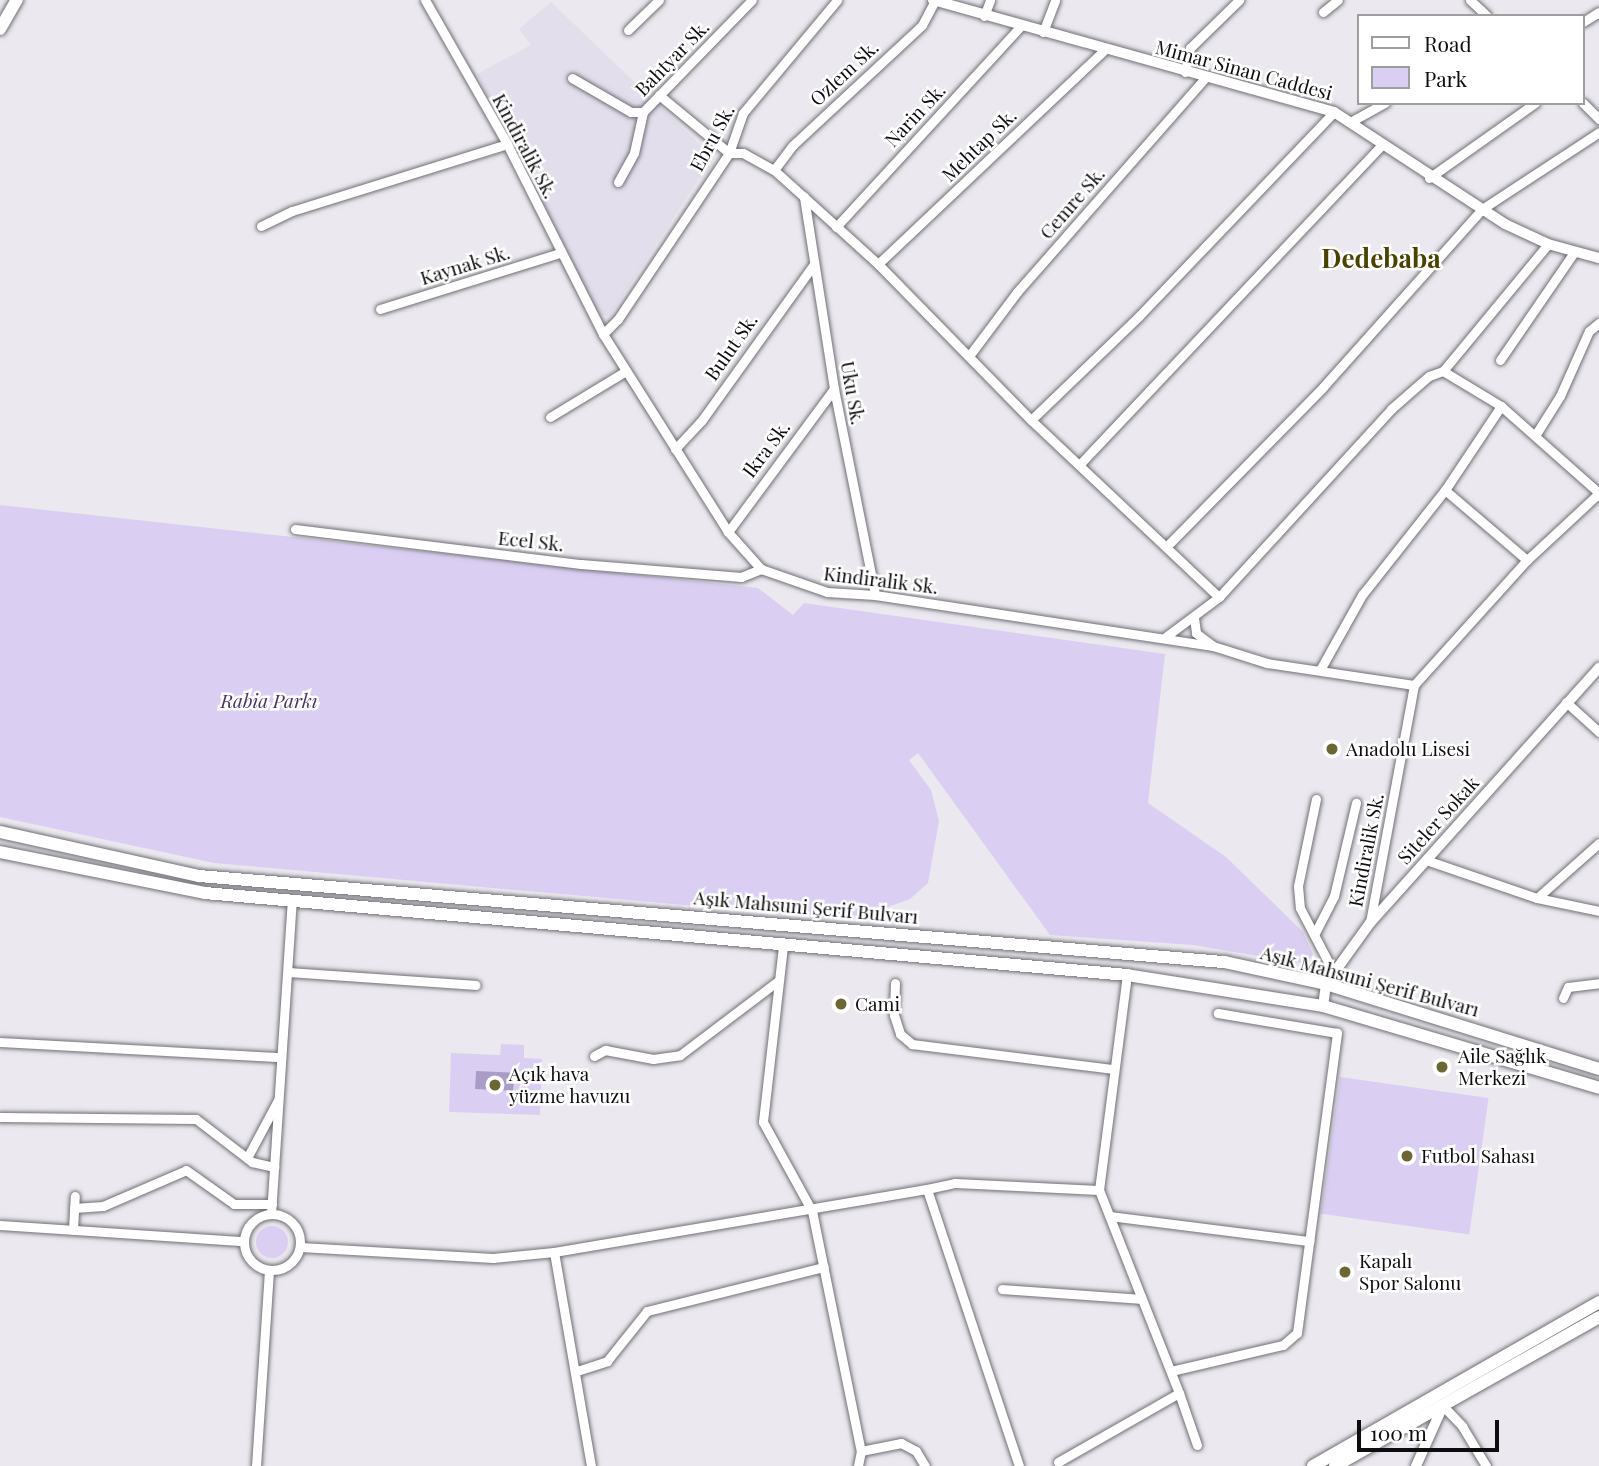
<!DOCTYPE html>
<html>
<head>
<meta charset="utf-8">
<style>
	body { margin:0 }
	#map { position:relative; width:1599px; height:1466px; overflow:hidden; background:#ebe9ef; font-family:"Playfair Display",serif }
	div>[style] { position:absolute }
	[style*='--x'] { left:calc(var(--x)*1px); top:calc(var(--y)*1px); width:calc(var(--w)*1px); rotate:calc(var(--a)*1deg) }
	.built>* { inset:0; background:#e3deec }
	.green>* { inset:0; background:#dacff2; transform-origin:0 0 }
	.round { border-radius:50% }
	.water>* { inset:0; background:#aa9dc5 }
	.roads { filter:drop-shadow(0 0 2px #716f75) drop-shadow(0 0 2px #716f75) }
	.minor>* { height:9px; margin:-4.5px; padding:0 4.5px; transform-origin:4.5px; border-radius:4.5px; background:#fff }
	.minor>.ring { margin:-4.5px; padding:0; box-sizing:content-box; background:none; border:9px solid #fff; border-radius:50% }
	.tertiary>* { height:10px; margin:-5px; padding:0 5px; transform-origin:5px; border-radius:5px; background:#fff }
	.secondary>* { height:12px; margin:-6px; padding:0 6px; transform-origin:6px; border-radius:6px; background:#fff }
	.dots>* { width:19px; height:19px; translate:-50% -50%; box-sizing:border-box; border:4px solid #fff; border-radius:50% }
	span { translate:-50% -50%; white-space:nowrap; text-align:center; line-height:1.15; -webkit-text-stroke:5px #fff; paint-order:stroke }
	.street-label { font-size:19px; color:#0d0c0e }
	.park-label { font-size:19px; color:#493469; font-style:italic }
	.poi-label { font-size:19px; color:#0d0c0e }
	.left { translate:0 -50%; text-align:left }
	.district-label { font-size:26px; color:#494200; font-weight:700 }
	.legend { position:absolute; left:1357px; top:14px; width:228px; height:91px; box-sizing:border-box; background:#fff; border:2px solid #9e9e9f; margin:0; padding:9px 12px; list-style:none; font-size:21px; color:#0d0c0e }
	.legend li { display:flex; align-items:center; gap:14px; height:35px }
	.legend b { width:35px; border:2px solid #9e9e9f }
	.scale { position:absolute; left:1357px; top:1420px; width:142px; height:32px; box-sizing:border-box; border:4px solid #0d0c0e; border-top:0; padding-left:9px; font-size:21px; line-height:24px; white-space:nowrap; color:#0d0c0e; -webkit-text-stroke:5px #fff; paint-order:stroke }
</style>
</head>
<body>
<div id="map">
	<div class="built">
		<i style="clip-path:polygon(551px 2px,713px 157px,610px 316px,598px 315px,477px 74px,531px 45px,519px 29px)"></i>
	</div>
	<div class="green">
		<i style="clip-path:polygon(0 505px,758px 588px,793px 615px,804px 603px,1165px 654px,1148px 803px,1226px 857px,1303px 932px,1313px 954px,1306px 964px,1193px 945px,1050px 935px,918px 753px,909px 760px,931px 790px,939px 821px,928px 883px,910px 899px,853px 920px,214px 863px,0 817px)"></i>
		<i style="clip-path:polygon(501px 1044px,524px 1045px,524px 1058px,542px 1059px,540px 1115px,449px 1112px,451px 1053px,500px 1055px)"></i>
		<i style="left:1340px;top:1077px;width:150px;height:138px;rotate:8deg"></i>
		<i class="round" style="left:256px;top:1226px;width:32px;height:32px"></i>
	</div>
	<div class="water">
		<i style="clip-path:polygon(476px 1071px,521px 1073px,520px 1080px,514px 1080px,513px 1091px,475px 1089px)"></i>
	</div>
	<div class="roads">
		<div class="minor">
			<i style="--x:425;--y:0;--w:166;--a:60.3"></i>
			<i style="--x:507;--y:144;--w:213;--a:63.2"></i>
			<i style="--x:603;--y:334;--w:234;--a:57.7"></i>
			<i style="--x:728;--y:532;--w:50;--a:48.3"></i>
			<i style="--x:761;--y:569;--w:70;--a:19.2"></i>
			<i style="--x:827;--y:592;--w:48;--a:3.6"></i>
			<i style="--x:875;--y:595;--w:342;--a:8.6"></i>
			<i style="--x:1213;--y:646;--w:57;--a:17.5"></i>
			<i style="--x:1267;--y:663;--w:149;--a:8.5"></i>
			<i style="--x:1414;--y:685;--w:241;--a:100.5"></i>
			<i style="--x:1470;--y:0;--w:23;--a:43"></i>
			<i style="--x:1323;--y:12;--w:19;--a:-39"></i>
			<i style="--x:984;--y:16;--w:17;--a:-69"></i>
			<i style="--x:1583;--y:22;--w:19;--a:-32"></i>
			<i style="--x:628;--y:30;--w:43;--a:-44.1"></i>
			<i style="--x:1043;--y:32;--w:34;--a:-69"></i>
			<i style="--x:1185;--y:72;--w:25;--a:-78"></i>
			<i style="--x:1190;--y:48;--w:69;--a:-44.4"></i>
			<i style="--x:572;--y:78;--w:68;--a:30"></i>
			<i style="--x:631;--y:112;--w:12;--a:0"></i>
			<i style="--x:643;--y:112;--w:156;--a:-45.8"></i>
			<i style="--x:659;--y:95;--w:91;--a:39.6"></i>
			<i style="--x:729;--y:153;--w:14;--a:0"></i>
			<i style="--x:743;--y:153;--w:35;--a:29"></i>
			<i style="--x:774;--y:170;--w:40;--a:42"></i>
			<i style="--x:804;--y:197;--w:100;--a:42.2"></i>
			<i style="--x:878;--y:264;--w:219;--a:45.6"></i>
			<i style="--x:1031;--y:420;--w:258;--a:43.3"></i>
			<i style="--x:1583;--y:103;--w:23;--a:45"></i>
			<i style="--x:1352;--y:121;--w:38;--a:-29"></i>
			<i style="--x:774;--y:170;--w:31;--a:-53"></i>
			<i style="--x:793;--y:145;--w:176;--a:-42.9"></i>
			<i style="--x:922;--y:25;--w:27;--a:-62"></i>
			<i style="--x:1429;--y:178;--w:130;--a:-35.3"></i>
			<i style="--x:618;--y:182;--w:33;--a:-61"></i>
			<i style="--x:634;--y:153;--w:42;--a:-77.6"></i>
			<i style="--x:804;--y:197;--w:194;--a:81.1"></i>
			<i style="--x:834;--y:389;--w:210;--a:78.7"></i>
			<i style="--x:261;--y:226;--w:34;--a:-26"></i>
			<i style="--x:292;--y:211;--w:225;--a:-17.3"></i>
			<i style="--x:836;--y:227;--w:272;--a:-47.4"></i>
			<i style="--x:878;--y:264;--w:310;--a:-43.4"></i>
			<i style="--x:380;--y:309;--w:189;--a:-17.3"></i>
			<i style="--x:603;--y:334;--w:21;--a:-45"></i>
			<i style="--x:618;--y:319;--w:200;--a:-56.2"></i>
			<i style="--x:729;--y:153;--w:42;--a:-70.7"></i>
			<i style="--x:743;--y:113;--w:147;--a:-50.2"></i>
			<i style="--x:969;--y:356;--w:80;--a:-53.1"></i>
			<i style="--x:1017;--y:292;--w:286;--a:-48.7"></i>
			<i style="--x:1500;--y:360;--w:132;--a:-55.5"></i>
			<i style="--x:550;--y:417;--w:89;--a:-31.2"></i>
			<i style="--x:1031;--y:420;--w:150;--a:-43.9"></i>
			<i style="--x:1139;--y:316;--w:282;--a:-46.3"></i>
			<i style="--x:1536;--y:434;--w:45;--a:-57.7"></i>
			<i style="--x:1560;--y:396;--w:71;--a:-66"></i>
			<i style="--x:1589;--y:331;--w:13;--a:-39"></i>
			<i style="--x:675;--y:449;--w:40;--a:-47"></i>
			<i style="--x:702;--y:420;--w:192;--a:-54.3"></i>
			<i style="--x:1080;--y:464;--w:441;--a:-46.6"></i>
			<i style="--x:1445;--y:490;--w:108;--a:40.5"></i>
			<i style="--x:295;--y:529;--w:288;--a:7"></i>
			<i style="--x:581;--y:564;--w:161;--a:4.6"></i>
			<i style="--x:741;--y:577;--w:22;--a:-22"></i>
			<i style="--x:728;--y:532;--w:178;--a:-53.5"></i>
			<i style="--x:1166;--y:547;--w:224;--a:-45.5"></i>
			<i style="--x:1323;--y:387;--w:239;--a:-48.2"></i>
			<i style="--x:1482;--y:209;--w:140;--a:-33.3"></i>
			<i style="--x:1194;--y:618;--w:15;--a:82"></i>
			<i style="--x:1196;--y:633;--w:20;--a:37"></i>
			<i style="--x:1164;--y:638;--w:69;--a:-36.7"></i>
			<i style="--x:1219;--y:597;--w:255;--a:-47.5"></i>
			<i style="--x:1391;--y:409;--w:50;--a:-41"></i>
			<i style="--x:1429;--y:376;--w:15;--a:-20"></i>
			<i style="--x:1443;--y:371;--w:165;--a:-50.4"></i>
			<i style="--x:1321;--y:668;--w:84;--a:-60.7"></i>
			<i style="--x:1362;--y:595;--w:134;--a:-51.7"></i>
			<i style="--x:1445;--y:490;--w:101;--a:-56.3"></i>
			<i style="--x:1414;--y:685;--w:169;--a:-47.9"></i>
			<i style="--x:1527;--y:560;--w:98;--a:-42.9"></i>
			<i style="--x:1599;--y:493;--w:131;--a:-138.4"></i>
			<i style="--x:1501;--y:406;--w:68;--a:-148.9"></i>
			<i style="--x:1566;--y:702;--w:45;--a:42.3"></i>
			<i style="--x:1316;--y:799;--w:89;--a:101.7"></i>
			<i style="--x:1298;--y:886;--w:22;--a:85"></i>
			<i style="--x:1300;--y:908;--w:71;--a:62.4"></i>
			<i style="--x:1426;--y:860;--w:117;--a:18.9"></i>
			<i style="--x:1537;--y:898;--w:63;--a:11.8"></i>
			<i style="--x:1537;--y:898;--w:83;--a:-41.6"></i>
			<i style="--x:1315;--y:933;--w:42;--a:-62.8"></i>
			<i style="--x:1334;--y:896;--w:96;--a:-76.7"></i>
			<i style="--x:783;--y:946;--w:177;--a:96.5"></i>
			<i style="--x:763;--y:1122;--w:102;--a:61.2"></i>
			<i style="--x:812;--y:1211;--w:245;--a:78.5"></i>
			<i style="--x:289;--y:972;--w:187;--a:4"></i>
			<i style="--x:895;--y:983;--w:32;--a:92"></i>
			<i style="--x:894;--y:1015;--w:20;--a:72"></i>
			<i style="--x:900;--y:1034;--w:16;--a:40"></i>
			<i style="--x:912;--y:1044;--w:203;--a:7.1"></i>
			<i style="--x:1563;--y:998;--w:12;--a:-66"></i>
			<i style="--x:1568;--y:987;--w:31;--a:-7"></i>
			<i style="--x:0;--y:1042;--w:281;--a:3.1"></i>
			<i style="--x:594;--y:1056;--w:13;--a:-29"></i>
			<i style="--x:605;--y:1050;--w:49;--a:10.6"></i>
			<i style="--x:653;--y:1059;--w:27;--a:-8"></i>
			<i style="--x:680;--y:1055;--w:124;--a:-37.1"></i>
			<i style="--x:0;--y:1117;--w:196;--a:0.6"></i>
			<i style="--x:196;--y:1119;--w:71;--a:37.5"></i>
			<i style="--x:252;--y:1162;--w:23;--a:13"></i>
			<i style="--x:247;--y:1158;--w:66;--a:-61.9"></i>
			<i style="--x:74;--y:1208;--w:29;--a:-4"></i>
			<i style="--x:103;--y:1206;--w:90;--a:-23.4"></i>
			<i style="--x:186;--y:1170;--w:59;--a:35.3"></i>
			<i style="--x:234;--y:1204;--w:38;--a:0"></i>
			<i style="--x:271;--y:1214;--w:314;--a:-86.2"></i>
			<i class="ring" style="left:244px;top:1214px;width:47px;height:47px"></i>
			<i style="--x:1110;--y:1216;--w:201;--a:7.2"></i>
			<i style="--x:0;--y:1225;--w:244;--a:3.8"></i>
			<i style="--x:73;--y:1230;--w:34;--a:-87"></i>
			<i style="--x:300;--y:1247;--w:193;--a:3.3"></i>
			<i style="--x:493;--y:1258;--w:61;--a:-5.6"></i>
			<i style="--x:554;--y:1252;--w:378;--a:-9.6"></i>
			<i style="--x:554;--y:1252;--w:217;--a:80.2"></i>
			<i style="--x:1002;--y:1289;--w:140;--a:4.1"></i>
			<i style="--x:577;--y:1371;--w:32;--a:-18"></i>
			<i style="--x:607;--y:1361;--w:64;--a:-51.3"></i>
			<i style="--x:647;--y:1311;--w:182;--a:-14"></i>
			<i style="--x:1171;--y:1371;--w:115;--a:-13.1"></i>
			<i style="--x:1283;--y:1345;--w:18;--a:-41"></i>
			<i style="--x:1297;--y:1333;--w:303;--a:-82.4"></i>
			<i style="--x:1337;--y:1033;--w:121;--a:-170.5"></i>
			<i style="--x:1179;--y:1393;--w:55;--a:70.9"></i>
			<i style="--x:1443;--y:1406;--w:28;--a:46"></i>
			<i style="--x:1462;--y:1426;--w:47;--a:59"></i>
			<i style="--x:1058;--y:1462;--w:139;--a:-29.7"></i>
			<i style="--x:1179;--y:1393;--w:218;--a:-111.5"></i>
			<i style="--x:1099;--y:1190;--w:217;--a:-82.6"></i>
			<i style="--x:256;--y:1466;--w:196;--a:-86.2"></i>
			<i style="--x:858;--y:1466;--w:15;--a:-79"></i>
			<i style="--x:861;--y:1451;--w:41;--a:-11.3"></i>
			<i style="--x:901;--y:1443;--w:17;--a:28"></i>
			<i style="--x:916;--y:1451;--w:17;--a:59"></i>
			<i style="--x:1019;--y:1466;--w:292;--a:-108.4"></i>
			<i style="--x:927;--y:1189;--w:29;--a:-12"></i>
			<i style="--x:955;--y:1183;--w:144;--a:2.8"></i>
		</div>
		<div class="tertiary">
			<i style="--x:933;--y:0;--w:416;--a:15.6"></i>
			<i style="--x:1334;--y:112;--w:204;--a:33.2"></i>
			<i style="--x:1505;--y:224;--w:47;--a:24.9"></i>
			<i style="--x:1548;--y:244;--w:53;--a:15.4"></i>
			<i style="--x:1323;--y:1006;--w:22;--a:-82"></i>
			<i style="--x:1326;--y:984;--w:75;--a:-54.2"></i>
			<i style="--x:1370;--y:923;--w:343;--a:-48.1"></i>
			<i style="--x:1416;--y:1466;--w:66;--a:-65.8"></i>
		</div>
		<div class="secondary">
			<i style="--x:0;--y:29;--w:34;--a:-60"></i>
			<i style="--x:0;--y:832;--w:204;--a:12.5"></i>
			<i style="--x:199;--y:876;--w:1029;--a:4.8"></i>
			<i style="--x:1224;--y:962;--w:104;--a:12.2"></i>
			<i style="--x:1326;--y:984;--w:286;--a:17.3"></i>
			<i style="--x:0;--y:852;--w:209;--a:11.3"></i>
			<i style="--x:205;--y:893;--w:926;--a:5.08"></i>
			<i style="--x:1127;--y:975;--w:198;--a:9"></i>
			<i style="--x:1323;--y:1006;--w:288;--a:16.5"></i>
			<i style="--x:1313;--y:1466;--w:330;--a:-29.8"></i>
			<i style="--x:1335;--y:1466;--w:303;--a:-29.4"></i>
		</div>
	</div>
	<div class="dots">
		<i style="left:1332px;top:749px;background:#6b6633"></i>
		<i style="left:841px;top:1004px;background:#6b6633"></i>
		<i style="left:1442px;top:1067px;background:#6b6633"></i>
		<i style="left:495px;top:1085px;background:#6b6633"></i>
		<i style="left:1407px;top:1156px;background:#6b6633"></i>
		<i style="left:1345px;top:1272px;background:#6b6633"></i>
	</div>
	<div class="street-label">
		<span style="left:672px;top:58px;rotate:-46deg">Bahtyar Sk.</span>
		<span style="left:1244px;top:70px;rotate:15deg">Mimar Sinan Caddesi</span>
		<span style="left:844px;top:73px;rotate:-43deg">Ozlem Sk.</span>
		<span style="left:915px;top:115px;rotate:-47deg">Narin Sk.</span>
		<span style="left:712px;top:138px;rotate:-62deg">Ebru Sk.</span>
		<span style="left:979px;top:145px;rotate:-44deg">Mehtap Sk.</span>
		<span style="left:525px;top:146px;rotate:62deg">Kindiralik Sk.</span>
		<span style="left:1072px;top:203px;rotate:-49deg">Cemre Sk.</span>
		<span style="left:465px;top:265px;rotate:-17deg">Kaynak Sk.</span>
		<span style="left:731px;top:347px;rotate:-55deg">Bulut Sk.</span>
		<span style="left:853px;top:393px;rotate:80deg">Uku Sk.</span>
		<span style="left:766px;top:449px;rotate:-53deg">Ikra Sk.</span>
		<span style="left:531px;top:541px;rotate:6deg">Ecel Sk.</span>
		<span style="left:881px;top:580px;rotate:7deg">Kindiralik Sk.</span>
		<span style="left:1438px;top:820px;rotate:-48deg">Siteler Sokak</span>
		<span style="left:1366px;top:850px;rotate:-79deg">Kindiralik Sk.</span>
		<span style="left:806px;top:907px;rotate:5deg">Aşık Mahsuni Şerif Bulvarı</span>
		<span style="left:1370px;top:981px;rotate:15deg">Aşık Mahsuni Şerif Bulvarı</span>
	</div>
	<div class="park-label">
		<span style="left:269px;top:701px">Rabia Parkı</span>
	</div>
	<div class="poi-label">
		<span class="left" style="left:1346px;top:749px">Anadolu Lisesi</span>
		<span class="left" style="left:855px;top:1004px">Cami</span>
		<span class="left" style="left:1458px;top:1067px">Aile Sağlık<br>Merkezi</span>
		<span class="left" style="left:509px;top:1085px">Açık hava<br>yüzme havuzu</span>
		<span class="left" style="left:1421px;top:1156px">Futbol Sahası</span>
		<span class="left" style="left:1359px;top:1272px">Kapalı<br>Spor Salonu</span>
	</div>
	<div class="district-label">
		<span style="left:1381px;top:258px">Dedebaba</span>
	</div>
	<ul class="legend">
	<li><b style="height:9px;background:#fff"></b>Road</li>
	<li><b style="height:19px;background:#dacff2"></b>Park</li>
	</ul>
	<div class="scale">100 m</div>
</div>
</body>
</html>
